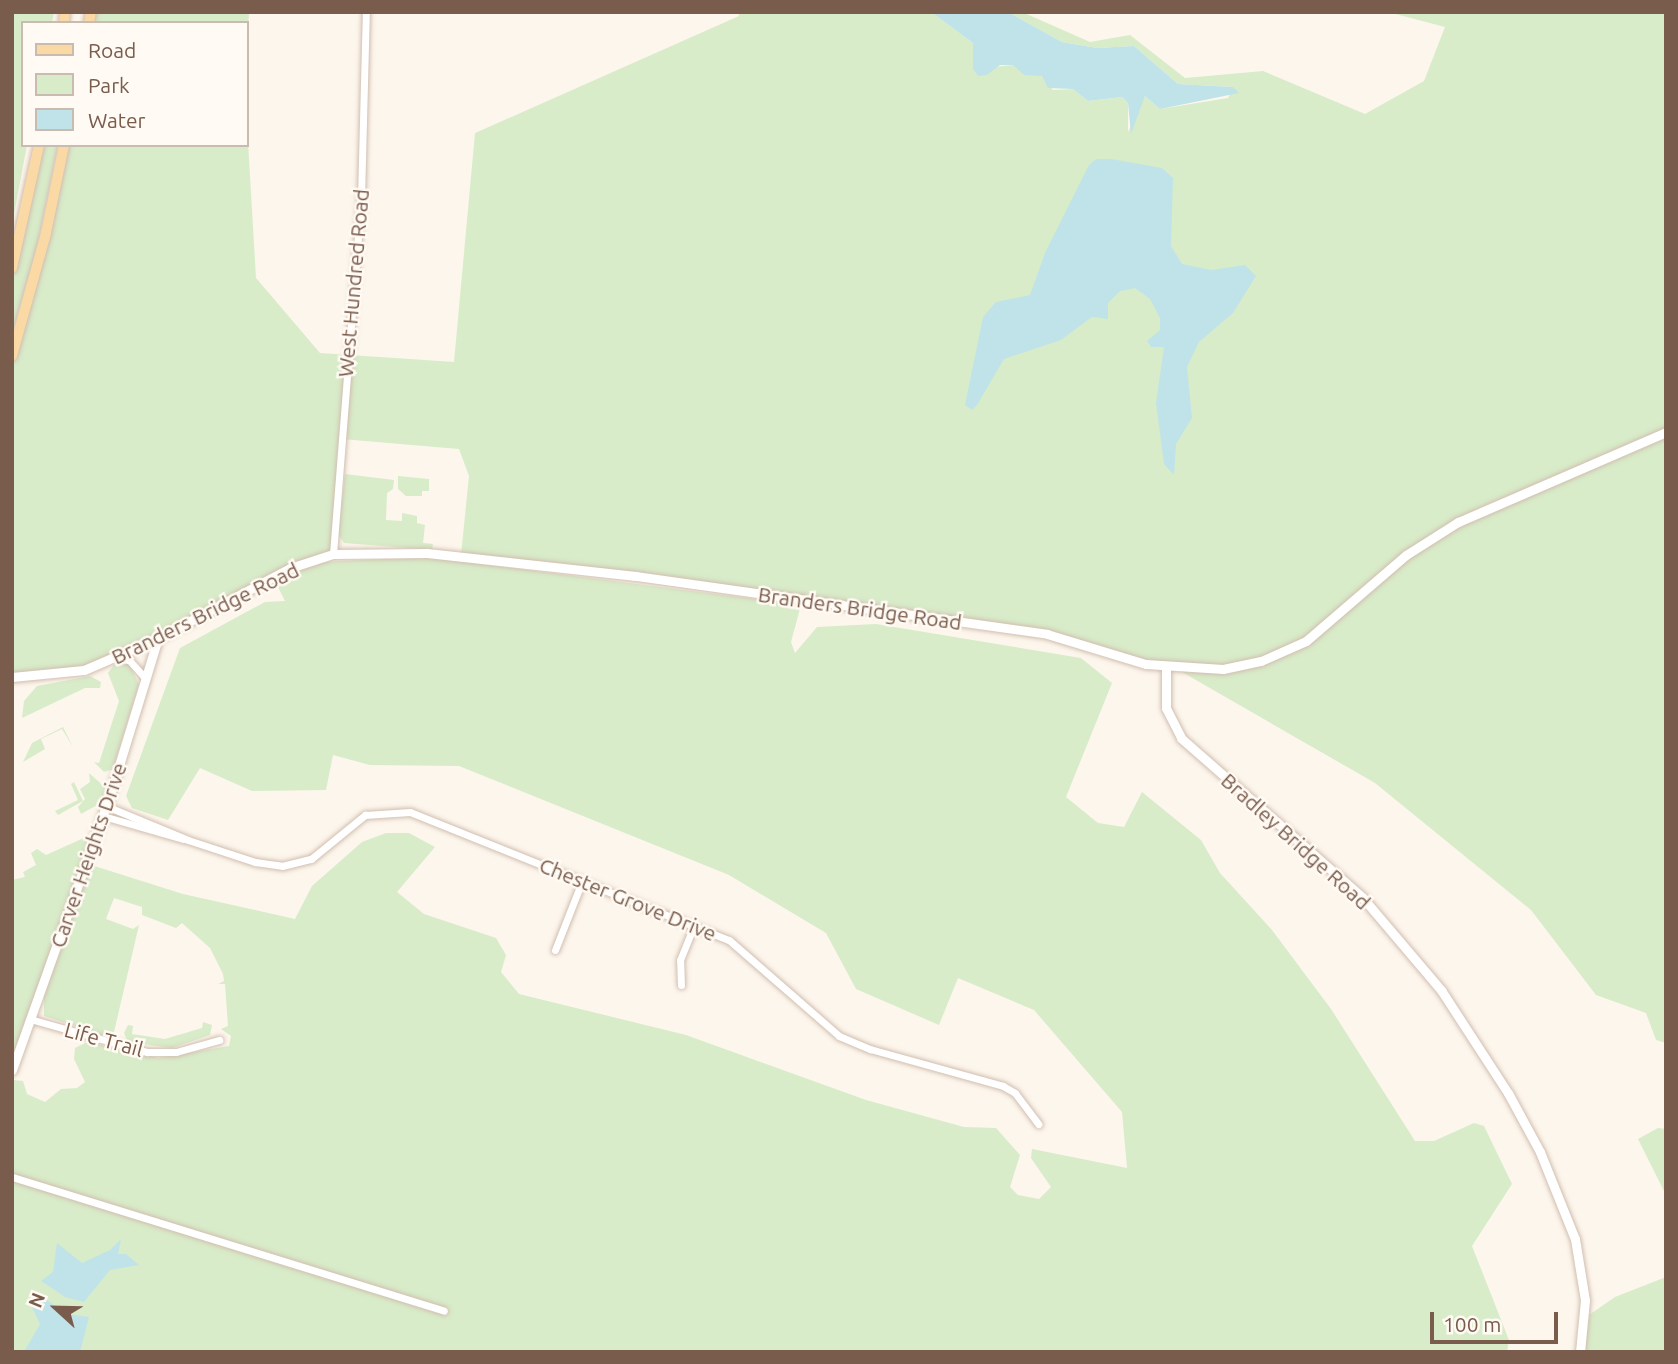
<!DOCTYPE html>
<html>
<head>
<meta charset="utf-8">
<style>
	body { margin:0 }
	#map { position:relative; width:1678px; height:1364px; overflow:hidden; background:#fdf6ec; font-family:Ubuntu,sans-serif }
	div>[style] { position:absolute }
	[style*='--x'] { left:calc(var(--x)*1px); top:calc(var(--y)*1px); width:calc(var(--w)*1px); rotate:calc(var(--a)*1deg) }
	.green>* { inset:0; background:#d8ecc9 }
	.water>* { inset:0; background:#bfe3e8 }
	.roads { filter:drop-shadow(0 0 2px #d1beb0) drop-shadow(0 0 2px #d1beb0) }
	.minor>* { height:7px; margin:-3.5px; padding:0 3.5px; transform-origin:3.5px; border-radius:3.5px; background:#fff }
	.tertiary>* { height:9px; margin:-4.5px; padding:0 4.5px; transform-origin:4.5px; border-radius:4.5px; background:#fff }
	.primary>* { height:10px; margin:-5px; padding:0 5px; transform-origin:5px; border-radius:5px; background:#fbd9a5 }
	span { translate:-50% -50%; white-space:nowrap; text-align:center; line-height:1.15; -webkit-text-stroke:5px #fffaf3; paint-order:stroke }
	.street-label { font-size:21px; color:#7a5c4d }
	.frame { position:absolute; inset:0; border:14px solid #7a5c4d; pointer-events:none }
	.legend { position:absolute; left:21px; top:21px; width:228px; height:126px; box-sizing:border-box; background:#fffaf3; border:2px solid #cabbb1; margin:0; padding:9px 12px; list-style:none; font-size:21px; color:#7a5c4d }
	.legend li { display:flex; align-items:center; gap:14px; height:35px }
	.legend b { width:35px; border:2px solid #cabbb1 }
	.north { position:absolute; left:21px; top:1273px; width:70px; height:70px; -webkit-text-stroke:5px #fffaf3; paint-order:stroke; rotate:292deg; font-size:19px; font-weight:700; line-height:28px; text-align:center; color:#7a5c4d }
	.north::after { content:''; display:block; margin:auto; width:24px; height:32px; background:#7a5c4d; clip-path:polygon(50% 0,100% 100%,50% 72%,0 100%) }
	.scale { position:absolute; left:1430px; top:1312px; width:128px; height:32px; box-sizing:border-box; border:4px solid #7a5c4d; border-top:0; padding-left:9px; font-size:21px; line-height:24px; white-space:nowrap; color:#7a5c4d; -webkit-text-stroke:5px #fffaf3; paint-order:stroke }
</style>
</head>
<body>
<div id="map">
	<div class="green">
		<i style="clip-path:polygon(12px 12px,54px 12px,52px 23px,23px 23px,23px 145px,27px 145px,12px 225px)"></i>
		<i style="clip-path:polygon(94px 12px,249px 12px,247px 56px,247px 23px,91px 23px)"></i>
		<i style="clip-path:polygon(738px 12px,931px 12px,973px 43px,973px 69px,1013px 65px,1042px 76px,1053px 90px,1073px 89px,1088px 101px,1122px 97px,1128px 103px,1128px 132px,1145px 96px,1160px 109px,1228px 98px,1233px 87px,1178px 84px,1134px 46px,1097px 48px,1062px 42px,1008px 12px,1022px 12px,1090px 42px,1130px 35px,1185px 78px,1263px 71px,1365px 114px,1424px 81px,1445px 27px,1388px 12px,1666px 12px,1666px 431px,1481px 507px,1431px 538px,1666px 432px,1666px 1043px,1656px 1040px,1646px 1013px,1596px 995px,1531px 910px,1375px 783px,1175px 668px,1068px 639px,461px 555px,469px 476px,459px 449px,342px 439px,333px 554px,82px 669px,12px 675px,12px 360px,65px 145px,247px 145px,247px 125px,256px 278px,320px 353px,454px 362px,475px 133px,739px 16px)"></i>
		<i style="clip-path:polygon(42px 145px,58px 145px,38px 243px,12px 334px,12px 278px)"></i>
		<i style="clip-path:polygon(345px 474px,394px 480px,393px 489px,387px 493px,386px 520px,402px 521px,402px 513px,417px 516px,417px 523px,425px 525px,423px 543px,433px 544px,432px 550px,344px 543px,338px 534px)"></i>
		<i style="clip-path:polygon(398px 476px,429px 479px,429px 491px,422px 491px,422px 496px,406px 496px,398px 489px)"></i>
		<i style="clip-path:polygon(427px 557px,801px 605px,791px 642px,795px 653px,817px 627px,876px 624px,1081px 658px,1112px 683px,1066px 797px,1098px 823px,1124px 827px,1142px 792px,1201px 840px,1220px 873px,1272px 930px,1331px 1009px,1415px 1141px,1434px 1141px,1474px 1123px,1484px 1126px,1512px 1184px,1472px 1246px,1509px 1340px,1507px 1352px,12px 1352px,13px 1080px,23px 1081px,27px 1094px,45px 1102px,61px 1089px,77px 1088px,85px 1082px,74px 1059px,75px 1048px,87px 1042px,158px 1058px,229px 1046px,231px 1036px,221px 1029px,228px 1026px,225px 984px,218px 984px,224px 981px,223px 974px,210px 948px,182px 923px,176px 928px,142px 915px,142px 907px,114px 898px,106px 919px,133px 929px,139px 925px,114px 1032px,105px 1036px,44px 1016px,44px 990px,88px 864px,183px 894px,295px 919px,312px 886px,362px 842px,386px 833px,409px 833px,435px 847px,397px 892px,424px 914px,496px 938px,506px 955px,501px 972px,519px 994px,686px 1035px,866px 1100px,964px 1127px,996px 1128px,1020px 1155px,1010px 1187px,1018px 1195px,1039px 1199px,1051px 1187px,1031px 1158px,1032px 1149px,1127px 1168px,1122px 1112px,1034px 1010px,958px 978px,939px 1025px,856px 989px,826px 933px,729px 875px,459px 766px,370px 765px,333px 755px,326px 790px,252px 791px,200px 768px,168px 820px,132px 808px,126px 796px,180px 648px,265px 602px,285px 601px,278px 587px,261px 590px,318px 562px)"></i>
		<i style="clip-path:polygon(129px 664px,139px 684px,113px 769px,104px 772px,94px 762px,99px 763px,119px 701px,108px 673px,114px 665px)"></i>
		<i style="clip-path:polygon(90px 676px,101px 682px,100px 688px,85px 688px,22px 718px,24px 701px,37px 686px)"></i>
		<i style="clip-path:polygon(63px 727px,73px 747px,62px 729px,41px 739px,45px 749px,23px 762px,32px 743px)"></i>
		<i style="clip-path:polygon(89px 773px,107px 789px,101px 803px,81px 814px,78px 807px,85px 799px,80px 789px,90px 782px)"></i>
		<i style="clip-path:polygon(74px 782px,83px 801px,58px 815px,55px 811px,78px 800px,71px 784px)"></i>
		<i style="clip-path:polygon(86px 837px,88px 840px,12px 1068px,12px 880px,25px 877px,23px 872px,36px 865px,31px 853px,37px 849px,46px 855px)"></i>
		<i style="clip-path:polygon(203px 1022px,212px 1025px,210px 1035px,172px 1048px,128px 1042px,124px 1033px,128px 1025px,133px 1026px,132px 1034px,165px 1039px,202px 1028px)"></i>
		<i style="clip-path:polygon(1658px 1128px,1666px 1129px,1666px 1195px,1638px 1139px)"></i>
		<i style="clip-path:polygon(1666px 1277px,1666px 1352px,1583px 1352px,1589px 1315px,1615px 1297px)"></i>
	</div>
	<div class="water">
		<i style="clip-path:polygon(931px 12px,1008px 12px,1062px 42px,1097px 48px,1134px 46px,1178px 84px,1233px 87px,1239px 93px,1160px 109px,1145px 96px,1131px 134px,1128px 103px,1122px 97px,1088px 101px,1073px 89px,1048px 88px,1042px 76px,1024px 75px,1013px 65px,1000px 65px,987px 75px,978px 76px,973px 69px,973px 43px)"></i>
		<i style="clip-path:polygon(1111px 159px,1162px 168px,1173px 178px,1171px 246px,1182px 264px,1211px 270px,1245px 265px,1256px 276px,1233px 313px,1199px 342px,1187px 367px,1192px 418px,1176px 444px,1174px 475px,1164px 464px,1156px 403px,1164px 347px,1151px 347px,1147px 341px,1160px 330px,1160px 318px,1150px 299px,1135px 288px,1120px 291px,1108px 303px,1108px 319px,1092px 317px,1061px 340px,1004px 359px,977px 405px,972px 410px,965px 405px,983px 317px,996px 302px,1030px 295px,1045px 253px,1089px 165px,1096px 159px)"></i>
		<i style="clip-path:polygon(121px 1239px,118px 1254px,126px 1254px,139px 1265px,110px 1270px,84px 1302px,65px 1297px,41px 1281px,53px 1272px,57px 1243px,82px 1263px,110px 1250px)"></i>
		<i style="clip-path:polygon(34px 1291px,67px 1314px,89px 1317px,80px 1352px,24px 1352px,40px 1324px,32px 1307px)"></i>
	</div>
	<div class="roads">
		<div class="minor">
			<i style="--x:333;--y:554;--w:357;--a:-85.5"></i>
			<i style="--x:361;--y:198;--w:186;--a:-88.5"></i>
			<i style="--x:113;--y:658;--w:16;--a:7"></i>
			<i style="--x:129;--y:660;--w:25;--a:48"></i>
			<i style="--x:106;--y:806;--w:89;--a:22.5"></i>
			<i style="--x:188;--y:840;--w:71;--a:18.2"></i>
			<i style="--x:255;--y:862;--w:27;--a:8"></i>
			<i style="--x:282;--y:866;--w:30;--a:-14"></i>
			<i style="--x:311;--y:859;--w:70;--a:-39.2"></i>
			<i style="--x:365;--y:815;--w:45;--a:-3.8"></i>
			<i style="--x:410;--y:812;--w:344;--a:21.9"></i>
			<i style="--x:729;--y:940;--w:146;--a:41.1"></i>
			<i style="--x:839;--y:1036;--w:34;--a:23"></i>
			<i style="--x:870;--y:1049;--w:138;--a:15.5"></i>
			<i style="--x:1003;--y:1086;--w:14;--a:30"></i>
			<i style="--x:1015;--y:1093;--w:39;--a:53"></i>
			<i style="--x:103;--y:816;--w:84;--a:15.9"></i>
			<i style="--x:555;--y:950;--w:74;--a:-68.6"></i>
			<i style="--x:681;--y:985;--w:25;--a:-92"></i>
			<i style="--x:680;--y:960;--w:37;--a:-68"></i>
			<i style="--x:30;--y:1019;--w:122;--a:15.8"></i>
			<i style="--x:147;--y:1052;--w:29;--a:0"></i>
			<i style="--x:176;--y:1052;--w:45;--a:-15.6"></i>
			<i style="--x:12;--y:1177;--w:452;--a:17.2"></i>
		</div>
		<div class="tertiary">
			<i style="--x:1166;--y:667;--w:41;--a:90"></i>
			<i style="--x:1166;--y:708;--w:34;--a:63"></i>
			<i style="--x:1181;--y:738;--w:242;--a:41.3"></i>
			<i style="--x:1363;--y:898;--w:121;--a:49.7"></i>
			<i style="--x:1441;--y:990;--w:123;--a:57"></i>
			<i style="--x:1508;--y:1093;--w:67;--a:61.5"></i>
			<i style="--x:1540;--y:1152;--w:94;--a:68.1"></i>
			<i style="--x:1575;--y:1239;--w:62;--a:80.7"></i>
			<i style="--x:1585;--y:1300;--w:52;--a:95.5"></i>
			<i style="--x:12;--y:677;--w:72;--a:-5.6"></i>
			<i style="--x:84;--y:670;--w:81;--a:-23.4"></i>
			<i style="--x:158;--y:638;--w:149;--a:-27.9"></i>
			<i style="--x:290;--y:568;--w:45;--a:-18"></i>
			<i style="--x:333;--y:554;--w:94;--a:-0.6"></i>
			<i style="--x:427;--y:553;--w:210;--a:6.3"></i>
			<i style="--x:636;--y:576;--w:415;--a:8"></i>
			<i style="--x:1047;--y:634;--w:103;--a:16.9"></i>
			<i style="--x:1146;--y:664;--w:77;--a:3.7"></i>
			<i style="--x:1223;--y:669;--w:39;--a:-12"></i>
			<i style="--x:1261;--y:661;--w:49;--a:-24"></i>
			<i style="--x:1306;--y:641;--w:132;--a:-40.7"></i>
			<i style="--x:1406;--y:555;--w:62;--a:-32.4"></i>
			<i style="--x:1458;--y:522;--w:227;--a:-23.4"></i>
			<i style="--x:12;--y:1070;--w:292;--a:-70.4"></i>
			<i style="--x:110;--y:795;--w:164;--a:-73"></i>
		</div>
		<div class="primary">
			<i style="--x:64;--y:23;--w:11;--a:-85"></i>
			<i style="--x:89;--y:23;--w:11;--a:-80"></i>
			<i style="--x:12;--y:268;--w:126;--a:-77.6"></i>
			<i style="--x:12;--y:356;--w:128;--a:-74.5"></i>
			<i style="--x:46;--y:233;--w:90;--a:-78.4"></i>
		</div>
	</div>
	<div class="street-label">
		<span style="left:353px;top:283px;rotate:-85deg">West Hundred Road</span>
		<span style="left:860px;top:608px;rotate:8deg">Branders Bridge Road</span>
		<span style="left:205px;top:613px;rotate:-26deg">Branders Bridge Road</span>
		<span style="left:1296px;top:841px;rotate:42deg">Bradley Bridge Road</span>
		<span style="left:88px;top:855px;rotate:-71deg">Carver Heights Drive</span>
		<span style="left:628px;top:899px;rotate:22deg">Chester Grove Drive</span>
		<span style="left:104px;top:1039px;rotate:15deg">Life Trail</span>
	</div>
	<div class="frame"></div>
	<ul class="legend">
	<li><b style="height:9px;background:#fbd9a5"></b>Road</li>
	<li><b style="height:19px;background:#d8ecc9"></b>Park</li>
	<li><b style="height:19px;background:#bfe3e8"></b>Water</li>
	</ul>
	<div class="north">N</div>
	<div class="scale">100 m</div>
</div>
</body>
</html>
